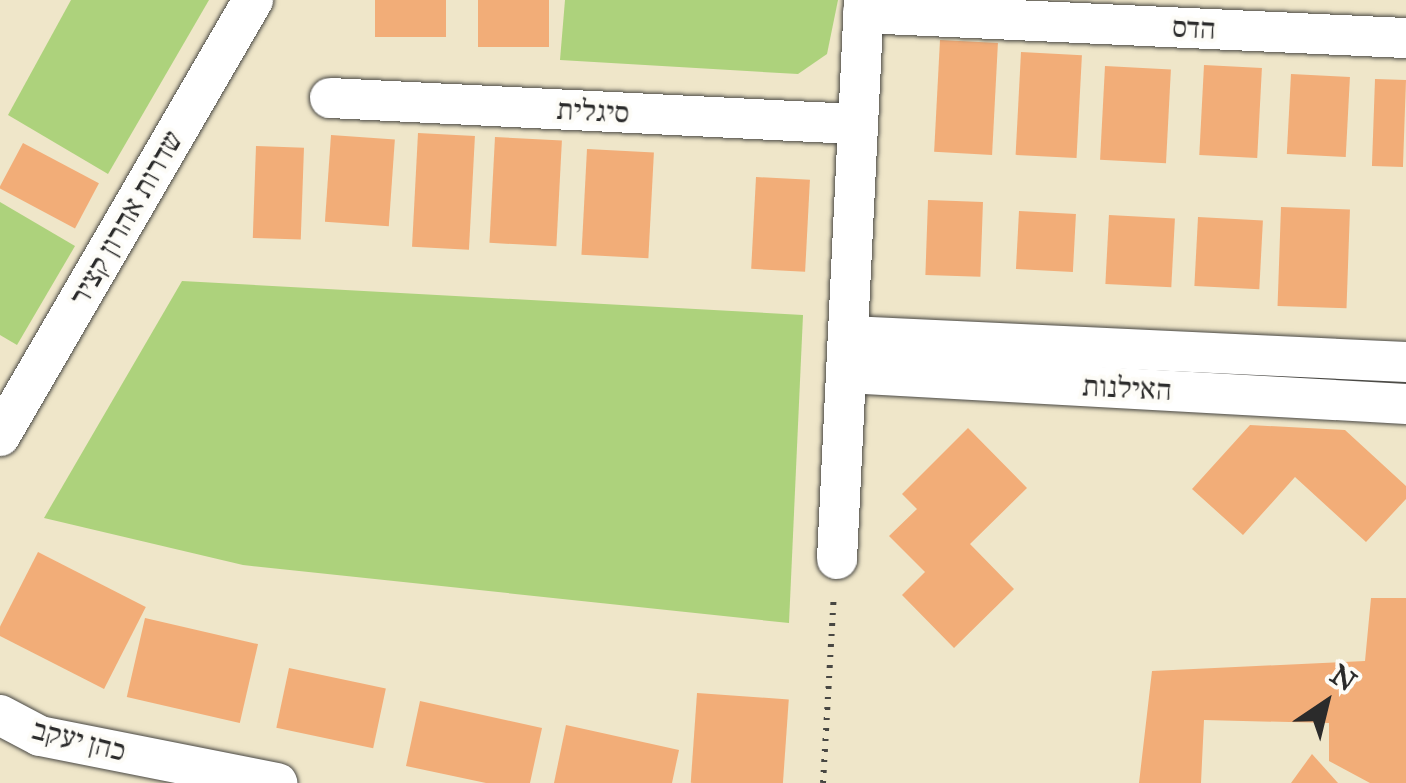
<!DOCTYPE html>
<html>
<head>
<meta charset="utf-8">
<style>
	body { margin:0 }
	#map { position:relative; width:1406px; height:783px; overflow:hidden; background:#efe6c9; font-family:"IM FELL Great Primer","Frank Ruhl Libre",serif }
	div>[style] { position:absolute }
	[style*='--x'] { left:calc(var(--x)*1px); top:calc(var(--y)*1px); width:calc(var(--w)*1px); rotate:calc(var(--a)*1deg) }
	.green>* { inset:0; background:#add27c }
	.building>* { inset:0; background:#f2ad78; transform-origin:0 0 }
	.path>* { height:6px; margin-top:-3px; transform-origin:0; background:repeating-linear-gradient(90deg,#484743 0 2.5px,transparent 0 10.5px) }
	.roads { filter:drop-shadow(0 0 2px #484743) drop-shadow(0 0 2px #484743) }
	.minor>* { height:40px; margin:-20px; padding:0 20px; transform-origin:20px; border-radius:20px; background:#fff }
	span { translate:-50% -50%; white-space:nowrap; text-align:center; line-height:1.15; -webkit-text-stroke:8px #fdfcf7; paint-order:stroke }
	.street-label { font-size:30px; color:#2b2b2b }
	.north { position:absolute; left:1276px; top:653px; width:100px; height:100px; -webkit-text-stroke:8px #fdfcf7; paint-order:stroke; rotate:35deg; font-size:28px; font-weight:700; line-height:40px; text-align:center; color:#2b2b2b }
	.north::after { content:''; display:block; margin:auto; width:35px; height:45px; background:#2b2b2b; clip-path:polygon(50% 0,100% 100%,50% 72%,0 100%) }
</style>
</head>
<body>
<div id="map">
	<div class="green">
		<i style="clip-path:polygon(71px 0,209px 0,108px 174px,8px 115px)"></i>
		<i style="clip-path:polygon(565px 0,838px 0,827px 54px,798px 74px,560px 60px)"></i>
		<i style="clip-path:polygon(0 202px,75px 246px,17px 345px,0 335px)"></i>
		<i style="clip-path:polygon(182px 281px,803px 315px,789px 623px,243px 565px,44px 518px)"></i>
	</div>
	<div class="building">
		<i style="left:375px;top:0;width:71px;height:37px"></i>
		<i style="left:478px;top:0;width:71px;height:47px"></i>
		<i style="left:940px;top:40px;width:58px;height:112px;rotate:3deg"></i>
		<i style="left:1021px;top:52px;width:61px;height:103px;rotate:3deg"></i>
		<i style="left:1204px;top:65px;width:58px;height:90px;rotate:3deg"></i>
		<i style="left:1105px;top:66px;width:66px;height:94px;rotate:3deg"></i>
		<i style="left:1291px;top:74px;width:59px;height:80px;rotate:3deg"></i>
		<i style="left:1375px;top:79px;width:31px;height:87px;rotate:2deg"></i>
		<i style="left:418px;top:133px;width:57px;height:114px;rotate:3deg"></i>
		<i style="left:331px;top:135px;width:64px;height:87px;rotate:4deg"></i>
		<i style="left:495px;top:137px;width:67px;height:106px;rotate:3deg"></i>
		<i style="left:23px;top:143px;width:86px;height:51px;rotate:28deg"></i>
		<i style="left:256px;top:146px;width:48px;height:92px;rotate:2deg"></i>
		<i style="left:587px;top:149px;width:67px;height:106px;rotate:3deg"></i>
		<i style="left:756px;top:177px;width:54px;height:92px;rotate:3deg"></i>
		<i style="left:928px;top:200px;width:55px;height:75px;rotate:2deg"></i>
		<i style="left:1281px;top:207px;width:69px;height:99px;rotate:2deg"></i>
		<i style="left:1019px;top:211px;width:57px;height:58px;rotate:3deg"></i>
		<i style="left:1109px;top:215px;width:66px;height:69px;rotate:3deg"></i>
		<i style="left:1198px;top:217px;width:65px;height:69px;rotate:3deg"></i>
		<i style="clip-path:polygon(1250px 425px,1345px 430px,1406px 486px,1406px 499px,1366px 542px,1295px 477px,1243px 535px,1192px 489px)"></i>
		<i style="clip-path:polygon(968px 428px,1027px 488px,970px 544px,1014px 589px,954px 648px,902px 595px,925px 572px,889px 536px,917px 509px,902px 494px)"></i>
		<i style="left:38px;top:552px;width:121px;height:92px;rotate:27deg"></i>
		<i style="clip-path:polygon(1371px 598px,1406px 598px,1406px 783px,1370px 783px,1329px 761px,1329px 723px,1204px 720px,1201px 783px,1139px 783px,1152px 671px,1365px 661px)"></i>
		<i style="left:145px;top:618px;width:116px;height:81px;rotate:13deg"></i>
		<i style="left:289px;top:668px;width:99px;height:61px;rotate:12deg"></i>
		<i style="left:697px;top:693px;width:92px;height:90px;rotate:4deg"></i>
		<i style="clip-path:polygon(420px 701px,542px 728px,530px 783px,486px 783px,406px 766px)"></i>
		<i style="clip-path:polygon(566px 725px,679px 750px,672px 783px,554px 783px)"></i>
		<i style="clip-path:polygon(1312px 754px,1338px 783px,1291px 783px)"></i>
	</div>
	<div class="path">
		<i style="--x:823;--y:783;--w:188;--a:-86.7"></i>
	</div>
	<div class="roads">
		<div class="minor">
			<i style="--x:863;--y:13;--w:544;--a:2.64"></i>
			<i style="--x:330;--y:98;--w:526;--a:2.84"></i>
			<i style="--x:849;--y:336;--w:558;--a:2.67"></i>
			<i style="--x:847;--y:373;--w:560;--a:3.17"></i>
			<i style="--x:0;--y:436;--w:504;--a:-59.87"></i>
			<i style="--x:837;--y:559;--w:560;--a:-87.23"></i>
			<i style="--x:0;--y:715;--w:45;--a:27.7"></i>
			<i style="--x:40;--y:736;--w:242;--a:11.2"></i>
		</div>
	</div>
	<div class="street-label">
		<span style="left:1194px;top:28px;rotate:3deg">הדס</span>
		<span style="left:593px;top:111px;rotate:3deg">סיגלית</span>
		<span style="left:126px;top:218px;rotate:-60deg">שדרות אהרון קציר</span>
		<span style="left:1127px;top:388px;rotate:3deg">האילנות</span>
		<span style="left:79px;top:740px;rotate:14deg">כהן יעקב</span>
	</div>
	<div class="north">N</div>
</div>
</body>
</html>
